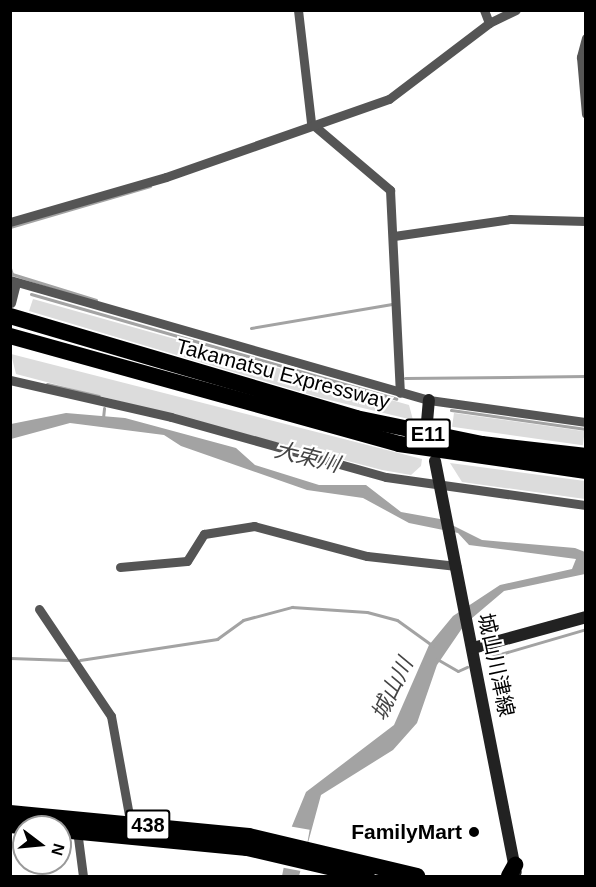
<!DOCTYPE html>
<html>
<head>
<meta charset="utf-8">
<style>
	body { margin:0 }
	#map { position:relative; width:596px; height:887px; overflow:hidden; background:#fff; font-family:Helvetica,"Noto Sans JP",sans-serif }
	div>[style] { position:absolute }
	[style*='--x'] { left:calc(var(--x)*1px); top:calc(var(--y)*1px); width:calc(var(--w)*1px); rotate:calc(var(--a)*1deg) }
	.green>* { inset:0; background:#dcdcdc; transform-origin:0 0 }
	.water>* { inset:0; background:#a3a3a3 }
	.pier>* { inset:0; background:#fff; transform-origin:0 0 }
	.stream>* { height:3px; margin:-1.5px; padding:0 1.5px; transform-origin:1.5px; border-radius:1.5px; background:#a3a3a3 }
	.street>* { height:9px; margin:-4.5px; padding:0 4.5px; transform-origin:4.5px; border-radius:4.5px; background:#555 }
	.secondary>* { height:12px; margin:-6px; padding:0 6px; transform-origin:6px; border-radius:6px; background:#222 }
	.highway>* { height:16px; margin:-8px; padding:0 8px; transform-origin:8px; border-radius:8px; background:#000 }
	.dots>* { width:16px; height:16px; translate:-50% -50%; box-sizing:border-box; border:3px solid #fff; border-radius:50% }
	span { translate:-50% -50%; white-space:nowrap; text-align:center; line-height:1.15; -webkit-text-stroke:4.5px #fff; paint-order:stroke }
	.shield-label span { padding:2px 4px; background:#fff; border:2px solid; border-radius:4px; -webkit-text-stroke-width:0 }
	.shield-label { font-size:20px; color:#000; font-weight:700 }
	.street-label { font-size:21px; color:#000 }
	.poi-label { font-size:21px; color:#000; font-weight:700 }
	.right { translate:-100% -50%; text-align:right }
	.water-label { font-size:22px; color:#444; font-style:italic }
	.frame { position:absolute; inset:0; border:12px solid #000; pointer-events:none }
	.north { position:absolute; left:12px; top:815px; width:60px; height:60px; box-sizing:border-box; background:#fff; border:2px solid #999; border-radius:50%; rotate:106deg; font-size:16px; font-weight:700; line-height:24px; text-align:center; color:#000 }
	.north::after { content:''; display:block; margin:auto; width:21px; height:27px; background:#000; clip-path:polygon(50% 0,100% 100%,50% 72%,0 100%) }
</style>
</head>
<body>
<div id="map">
	<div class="green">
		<i style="clip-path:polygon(33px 299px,409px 405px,413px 420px,321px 398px,29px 311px)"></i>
		<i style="clip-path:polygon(11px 354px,422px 459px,421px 466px,411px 475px,382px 470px,16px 374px)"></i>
		<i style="left:454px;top:413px;width:132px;height:14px;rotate:8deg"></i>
		<i style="clip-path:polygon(450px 463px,585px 481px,585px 499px,462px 482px)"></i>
	</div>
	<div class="water">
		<i style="clip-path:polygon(66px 413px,125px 418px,236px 448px,255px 465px,319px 485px,366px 485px,401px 512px,440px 519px,482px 540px,575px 548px,585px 552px,585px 574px,504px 591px,465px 624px,437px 665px,417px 723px,393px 750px,321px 795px,299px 876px,282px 876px,292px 826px,306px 792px,394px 725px,429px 645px,453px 616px,500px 585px,572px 569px,576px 559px,469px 545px,458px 533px,409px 523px,363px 498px,307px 490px,181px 446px,164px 435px,70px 423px,11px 439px,11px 424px)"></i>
	</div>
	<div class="pier">
		<i style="left:288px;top:826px;width:22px;height:42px;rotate:10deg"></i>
	</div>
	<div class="stream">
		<i style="--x:10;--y:227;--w:146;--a:-16.3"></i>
		<i style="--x:10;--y:268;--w:6;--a:72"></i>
		<i style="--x:12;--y:274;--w:88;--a:17.2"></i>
		<i style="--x:31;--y:294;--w:380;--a:16"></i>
		<i style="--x:251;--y:328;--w:143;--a:-9.7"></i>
		<i style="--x:405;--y:378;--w:181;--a:-0.6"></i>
		<i style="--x:47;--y:384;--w:53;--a:13"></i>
		<i style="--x:451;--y:410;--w:136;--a:8"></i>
		<i style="--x:103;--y:418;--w:10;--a:-84"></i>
		<i style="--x:10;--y:658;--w:58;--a:2"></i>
		<i style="--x:487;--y:658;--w:103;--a:-16.3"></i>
		<i style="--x:437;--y:659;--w:24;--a:30"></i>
		<i style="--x:458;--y:671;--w:10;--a:-24"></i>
		<i style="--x:80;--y:660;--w:139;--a:-8.7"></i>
		<i style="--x:217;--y:639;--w:32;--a:-36"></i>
		<i style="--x:243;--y:620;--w:51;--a:-14.9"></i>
		<i style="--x:292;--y:607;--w:75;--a:3.8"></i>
		<i style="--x:367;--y:612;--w:31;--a:15"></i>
		<i style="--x:397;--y:620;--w:44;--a:35.8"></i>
	</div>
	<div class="street">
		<i style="--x:298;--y:10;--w:114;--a:83.4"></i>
		<i style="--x:311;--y:123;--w:104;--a:40.3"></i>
		<i style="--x:390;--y:190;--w:203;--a:87.2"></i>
		<i style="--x:484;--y:10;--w:14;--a:69"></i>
		<i style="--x:586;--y:38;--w:20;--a:105"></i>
		<i style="--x:581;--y:57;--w:57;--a:85"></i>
		<i style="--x:10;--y:222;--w:162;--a:-16.1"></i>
		<i style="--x:166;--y:177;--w:236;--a:-19.3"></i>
		<i style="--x:389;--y:99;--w:126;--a:-37.2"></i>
		<i style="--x:489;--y:23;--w:30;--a:-26"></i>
		<i style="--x:394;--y:236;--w:117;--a:-8.3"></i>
		<i style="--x:510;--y:219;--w:76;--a:1.5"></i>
		<i style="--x:10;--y:280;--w:436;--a:16"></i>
		<i style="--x:429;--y:400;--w:159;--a:8"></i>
		<i style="--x:11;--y:303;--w:21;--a:-76"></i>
		<i style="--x:10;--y:380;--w:165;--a:12.9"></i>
		<i style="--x:171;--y:417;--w:223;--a:15.6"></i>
		<i style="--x:386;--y:477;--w:202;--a:8"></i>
		<i style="--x:120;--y:567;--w:67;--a:-5.1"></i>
		<i style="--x:187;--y:561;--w:32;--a:-58"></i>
		<i style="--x:204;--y:534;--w:51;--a:-9.1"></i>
		<i style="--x:254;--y:526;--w:117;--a:14.9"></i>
		<i style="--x:367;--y:556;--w:90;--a:6.4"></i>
		<i style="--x:39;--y:609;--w:129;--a:56.1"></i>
		<i style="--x:111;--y:716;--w:112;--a:79.7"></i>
		<i style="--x:77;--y:830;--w:46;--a:82.6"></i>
	</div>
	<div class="secondary">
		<i style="--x:427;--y:422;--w:22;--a:-85"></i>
		<i style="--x:435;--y:461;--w:419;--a:78.9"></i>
		<i style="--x:473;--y:648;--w:117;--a:-15.3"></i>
	</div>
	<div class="highway">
		<i style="--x:10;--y:316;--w:361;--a:16.4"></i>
		<i style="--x:356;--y:418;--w:129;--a:11.7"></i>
		<i style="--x:482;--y:444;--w:105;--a:6.6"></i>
		<i style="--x:10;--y:336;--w:404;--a:15.5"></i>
		<i style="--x:399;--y:444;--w:189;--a:8.2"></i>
		<i style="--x:10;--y:813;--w:240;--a:5.5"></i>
		<i style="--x:249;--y:836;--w:173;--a:13.4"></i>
		<i style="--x:10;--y:825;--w:18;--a:6"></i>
		<i style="--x:60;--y:830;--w:188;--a:5.5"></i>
		<i style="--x:247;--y:848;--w:123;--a:13.1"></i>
		<i style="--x:509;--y:876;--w:13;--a:-61"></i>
	</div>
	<div class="dots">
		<i style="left:474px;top:832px;background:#000"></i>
	</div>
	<div class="shield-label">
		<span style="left:428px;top:434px">E11</span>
		<span style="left:148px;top:825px">438</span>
	</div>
	<div class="street-label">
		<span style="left:283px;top:374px;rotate:15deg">Takamatsu Expressway</span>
		<span style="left:496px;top:665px;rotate:78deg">城山川津線</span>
	</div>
	<div class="poi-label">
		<span class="right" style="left:462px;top:832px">FamilyMart</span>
	</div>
	<div class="water-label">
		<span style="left:307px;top:457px;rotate:14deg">大束川</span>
		<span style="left:392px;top:689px;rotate:-64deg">城山川</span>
	</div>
	<div class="frame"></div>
	<div class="north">N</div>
</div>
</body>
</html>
